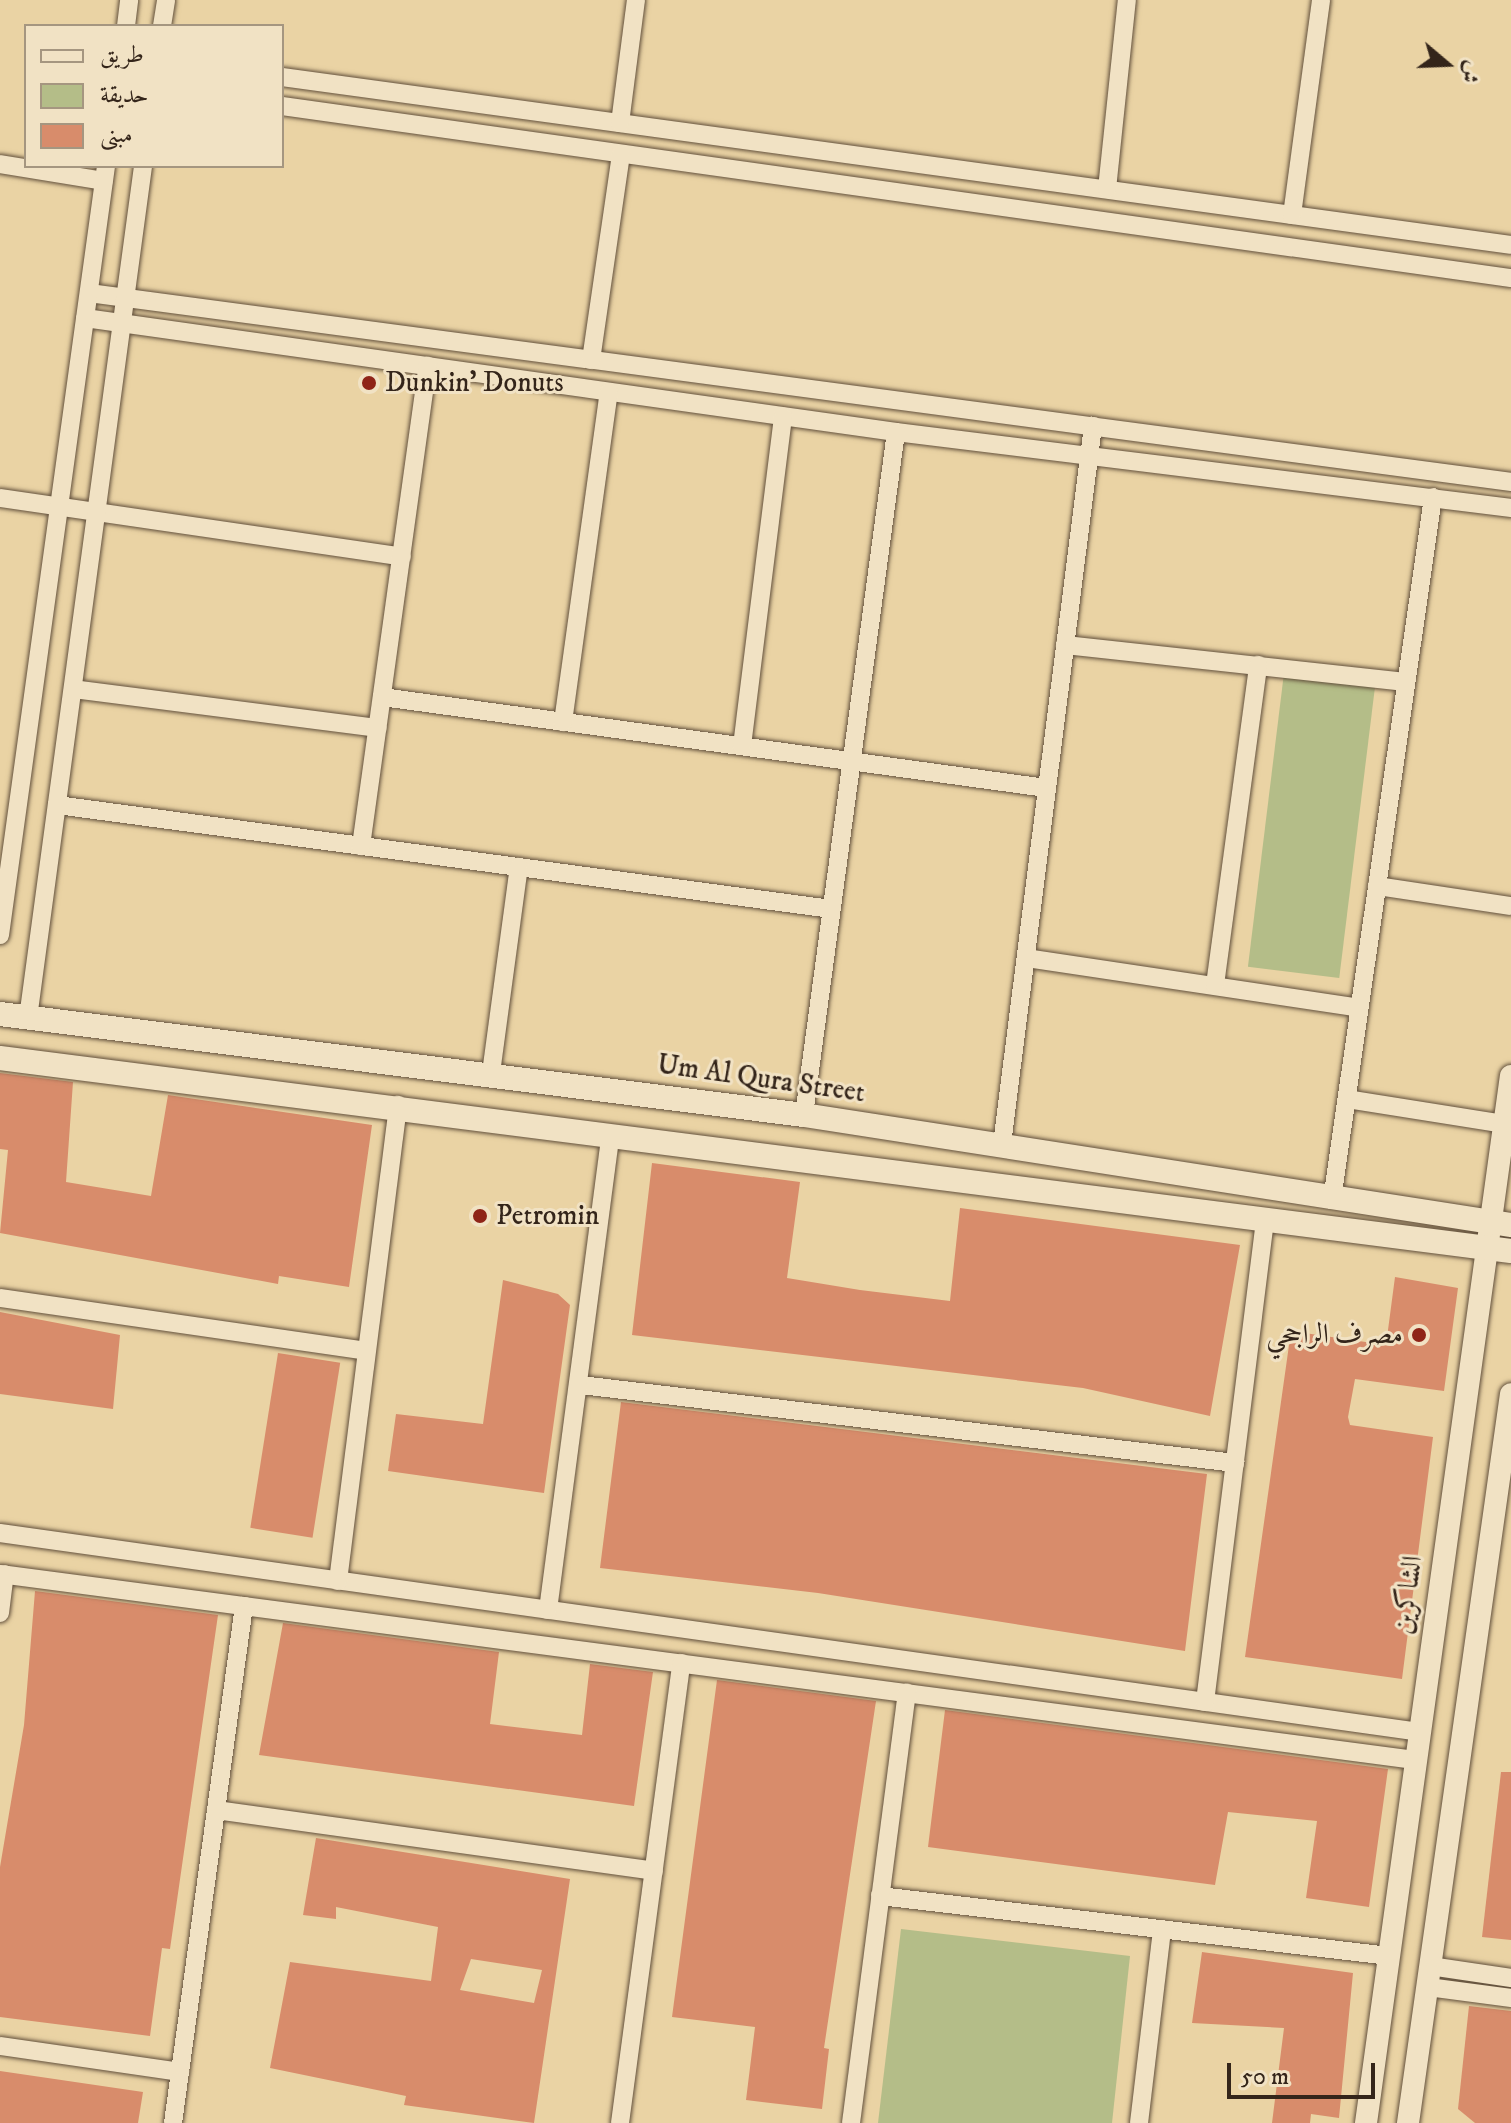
<!DOCTYPE html>
<html>
<head>
<meta charset="utf-8">
<style>
	body { margin:0 }
	#map { position:relative; width:1511px; height:2123px; overflow:hidden; background:#ead3a4; font-family:"IM FELL DW Pica",Amiri,serif }
	div>[style] { position:absolute }
	[style*='--x'] { left:calc(var(--x)*1px); top:calc(var(--y)*1px); width:calc(var(--w)*1px); rotate:calc(var(--a)*1deg) }
	.green>* { inset:0; background:#b4bd88; transform-origin:0 0 }
	.building>* { inset:0; background:#d88c6b; transform-origin:0 0 }
	.roads { filter:drop-shadow(0 0 2px #62503c) drop-shadow(0 0 2px #62503c) }
	.minor>* { height:18px; margin:-9px; padding:0 9px; transform-origin:9px; border-radius:9px; background:#f1e2c4 }
	.tertiary>* { height:22px; margin:-11px; padding:0 11px; transform-origin:11px; border-radius:11px; background:#f1e2c4 }
	.secondary>* { height:24px; margin:-12px; padding:0 12px; transform-origin:12px; border-radius:12px; background:#f1e2c4 }
	.dots>* { width:22px; height:22px; translate:-50% -50%; box-sizing:border-box; border:4px solid #f1e2c4; border-radius:50% }
	span { translate:-50% -50%; white-space:nowrap; text-align:center; line-height:1.15; -webkit-text-stroke:6px #f1e2c4; paint-order:stroke }
	.poi-label { font-size:28px; color:#34251a }
	.left { translate:0 -50%; text-align:left }
	.right { translate:-100% -50%; text-align:right }
	.street-label { font-size:28px; color:#34251a }
	.legend { position:absolute; left:24px; top:24px; width:260px; height:144px; box-sizing:border-box; background:#f1e2c4; border:2px solid #a59680; margin:0; padding:10px 14px; list-style:none; font-size:24px; color:#34251a }
	.legend li { display:flex; align-items:center; gap:16px; height:40px }
	.legend b { width:40px; border:2px solid #a59680 }
	.north { position:absolute; left:1407px; top:24px; width:80px; height:80px; -webkit-text-stroke:6px #f1e2c4; paint-order:stroke; rotate:109deg; font-size:22px; font-weight:700; line-height:32px; text-align:center; color:#34251a }
	.north::after { content:''; display:block; margin:auto; width:28px; height:36px; background:#34251a; clip-path:polygon(50% 0,100% 100%,50% 72%,0 100%) }
	.scale { position:absolute; left:1227px; top:2063px; width:148px; height:36px; box-sizing:border-box; border:4px solid #34251a; border-top:0; padding-left:10px; font-size:24px; line-height:28px; white-space:nowrap; color:#34251a; -webkit-text-stroke:6px #f1e2c4; paint-order:stroke }
</style>
</head>
<body>
<div id="map">
	<div class="green">
		<i style="left:1284px;top:673px;width:92px;height:296px;rotate:7deg"></i>
		<i style="clip-path:polygon(901px 1929px,1130px 1956px,1112px 2123px,878px 2123px)"></i>
	</div>
	<div class="building">
		<i style="clip-path:polygon(0 1073px,73px 1082px,66px 1182px,151px 1196px,168px 1095px,372px 1125px,349px 1287px,279px 1276px,278px 1284px,0 1233px,8px 1150px,0 1149px)"></i>
		<i style="clip-path:polygon(652px 1163px,800px 1182px,787px 1278px,860px 1290px,950px 1301px,960px 1208px,1240px 1245px,1210px 1416px,1083px 1388px,632px 1335px)"></i>
		<i style="clip-path:polygon(1395px 1277px,1458px 1288px,1444px 1391px,1355px 1379px,1348px 1417px,1350px 1425px,1433px 1437px,1402px 1679px,1245px 1657px,1291px 1331px,1386px 1345px)"></i>
		<i style="clip-path:polygon(503px 1280px,558px 1294px,570px 1305px,544px 1493px,388px 1471px,396px 1414px,483px 1424px)"></i>
		<i style="clip-path:polygon(0 1312px,120px 1335px,113px 1409px,0 1394px)"></i>
		<i style="left:278px;top:1353px;width:63px;height:177px;rotate:9deg"></i>
		<i style="clip-path:polygon(621px 1402px,1207px 1474px,1185px 1651px,818px 1593px,600px 1568px)"></i>
		<i style="clip-path:polygon(35px 1591px,218px 1615px,170px 1949px,162px 1948px,150px 2036px,0 2017px,0 1867px,24px 1725px)"></i>
		<i style="clip-path:polygon(283px 1623px,499px 1652px,490px 1724px,582px 1735px,590px 1664px,653px 1672px,634px 1806px,259px 1755px)"></i>
		<i style="clip-path:polygon(717px 1680px,876px 1701px,824px 2048px,829px 2049px,822px 2109px,746px 2100px,755px 2027px,672px 2017px)"></i>
		<i style="clip-path:polygon(945px 1710px,1388px 1769px,1369px 1907px,1306px 1898px,1317px 1821px,1228px 1812px,1215px 1885px,928px 1847px)"></i>
		<i style="clip-path:polygon(1501px 1772px,1511px 1772px,1511px 1940px,1482px 1937px)"></i>
		<i style="clip-path:polygon(evenodd,316px 1838px,570px 1879px,534px 2123px,404px 2105px,406px 2096px,270px 2068px,290px 1962px,431px 1981px,438px 1927px,336px 1907px,336px 1919px,303px 1915px,316px 1838px,471px 1959px,542px 1970px,534px 2003px,460px 1990px,471px 1959px)"></i>
		<i style="clip-path:polygon(1202px 1952px,1353px 1973px,1339px 2118px,1311px 2114px,1310px 2123px,1272px 2123px,1284px 2028px,1192px 2023px)"></i>
		<i style="clip-path:polygon(1469px 2006px,1511px 2011px,1511px 2123px,1475px 2123px,1458px 2109px)"></i>
		<i style="clip-path:polygon(0 2071px,143px 2092px,138px 2123px,0 2123px)"></i>
	</div>
	<div class="roads">
		<div class="minor">
			<i style="--x:126;--y:26;--w:26;--a:-83"></i>
			<i style="--x:162;--y:26;--w:26;--a:-81"></i>
			<i style="--x:282;--y:77;--w:1240;--a:7.78"></i>
			<i style="--x:282;--y:106;--w:1241;--a:7.97"></i>
			<i style="--x:620;--y:123;--w:124;--a:-82.6"></i>
			<i style="--x:0;--y:164;--w:105;--a:9.3"></i>
			<i style="--x:1107;--y:189;--w:190;--a:-84"></i>
			<i style="--x:1292;--y:215;--w:217;--a:-82.3"></i>
			<i style="--x:89;--y:293;--w:1435;--a:7.57"></i>
			<i style="--x:85;--y:318;--w:819;--a:8"></i>
			<i style="--x:896;--y:432;--w:620;--a:7.04"></i>
			<i style="--x:591;--y:360;--w:208;--a:-81.7"></i>
			<i style="--x:0;--y:498;--w:406;--a:8.3"></i>
			<i style="--x:1065;--y:645;--w:343;--a:6.2"></i>
			<i style="--x:73;--y:689;--w:307;--a:7.3"></i>
			<i style="--x:382;--y:697;--w:670;--a:7.8"></i>
			<i style="--x:563;--y:722;--w:333;--a:-82.1"></i>
			<i style="--x:742;--y:746;--w:332;--a:-82.9"></i>
			<i style="--x:57;--y:805;--w:781;--a:7.65"></i>
			<i style="--x:361;--y:846;--w:485;--a:-82.1"></i>
			<i style="--x:1377;--y:886;--w:135;--a:8.5"></i>
			<i style="--x:0;--y:935;--w:776;--a:-82.15"></i>
			<i style="--x:1026;--y:958;--w:337;--a:8.5"></i>
			<i style="--x:1215;--y:985;--w:323;--a:-82.3"></i>
			<i style="--x:28;--y:1018;--w:860;--a:-82.31"></i>
			<i style="--x:491;--y:1073;--w:208;--a:-82.3"></i>
			<i style="--x:1347;--y:1099;--w:159;--a:9"></i>
			<i style="--x:804;--y:1115;--w:689;--a:-82.33"></i>
			<i style="--x:1002;--y:1144;--w:724;--a:-82.78"></i>
			<i style="--x:1332;--y:1200;--w:710;--a:-81.82"></i>
			<i style="--x:0;--y:1298;--w:370;--a:8.2"></i>
			<i style="--x:581;--y:1385;--w:659;--a:6.8"></i>
			<i style="--x:0;--y:1533;--w:1433;--a:7.98"></i>
			<i style="--x:0;--y:1574;--w:1427;--a:7.49"></i>
			<i style="--x:338;--y:1581;--w:480;--a:-82.8"></i>
			<i style="--x:548;--y:1610;--w:480;--a:-82.5"></i>
			<i style="--x:0;--y:1613;--w:39;--a:-83"></i>
			<i style="--x:1205;--y:1702;--w:483;--a:-82.9"></i>
			<i style="--x:216;--y:1810;--w:442;--a:7.9"></i>
			<i style="--x:880;--y:1896;--w:513;--a:6.72"></i>
			<i style="--x:1430;--y:1966;--w:82;--a:8.4"></i>
			<i style="--x:1428;--y:1987;--w:84;--a:7.5"></i>
			<i style="--x:0;--y:2046;--w:182;--a:8.2"></i>
			<i style="--x:173;--y:2123;--w:522;--a:-82.18"></i>
			<i style="--x:620;--y:2123;--w:464;--a:-82.4"></i>
			<i style="--x:851;--y:2123;--w:434;--a:-82.6"></i>
			<i style="--x:1139;--y:2123;--w:195;--a:-83.2"></i>
		</div>
		<div class="tertiary">
			<i style="--x:1366;--y:2123;--w:1057;--a:-82.12"></i>
			<i style="--x:1408;--y:2123;--w:736;--a:-81.96"></i>
		</div>
		<div class="secondary">
			<i style="--x:0;--y:1014;--w:810;--a:7.16"></i>
			<i style="--x:804;--y:1115;--w:716;--a:8.84"></i>
			<i style="--x:0;--y:1058;--w:1523;--a:7.28"></i>
		</div>
	</div>
	<div class="dots">
		<i style="left:369px;top:383px;background:#8f2418"></i>
		<i style="left:480px;top:1216px;background:#8f2418"></i>
		<i style="left:1419px;top:1335px;background:#8f2418"></i>
	</div>
	<div class="poi-label">
		<span class="left" style="left:385px;top:383px">Dunkin' Donuts</span>
		<span class="left" style="left:496px;top:1216px">Petromin</span>
		<span class="right" style="left:1403px;top:1335px">مصرف الراجحي</span>
	</div>
	<div class="street-label">
		<span style="left:761px;top:1079px;rotate:8deg">Um Al Qura Street</span>
		<span style="left:1408px;top:1595px;rotate:-82deg">الشاكرين</span>
	</div>
	<ul class="legend">
	<li><b style="height:10px;background:#f1e2c4"></b>طريق</li>
	<li><b style="height:22px;background:#b4bd88"></b>حديقة</li>
	<li><b style="height:22px;background:#d88c6b"></b>مبنى</li>
	</ul>
	<div class="north">ش</div>
	<div class="scale">50 m</div>
</div>
</body>
</html>
